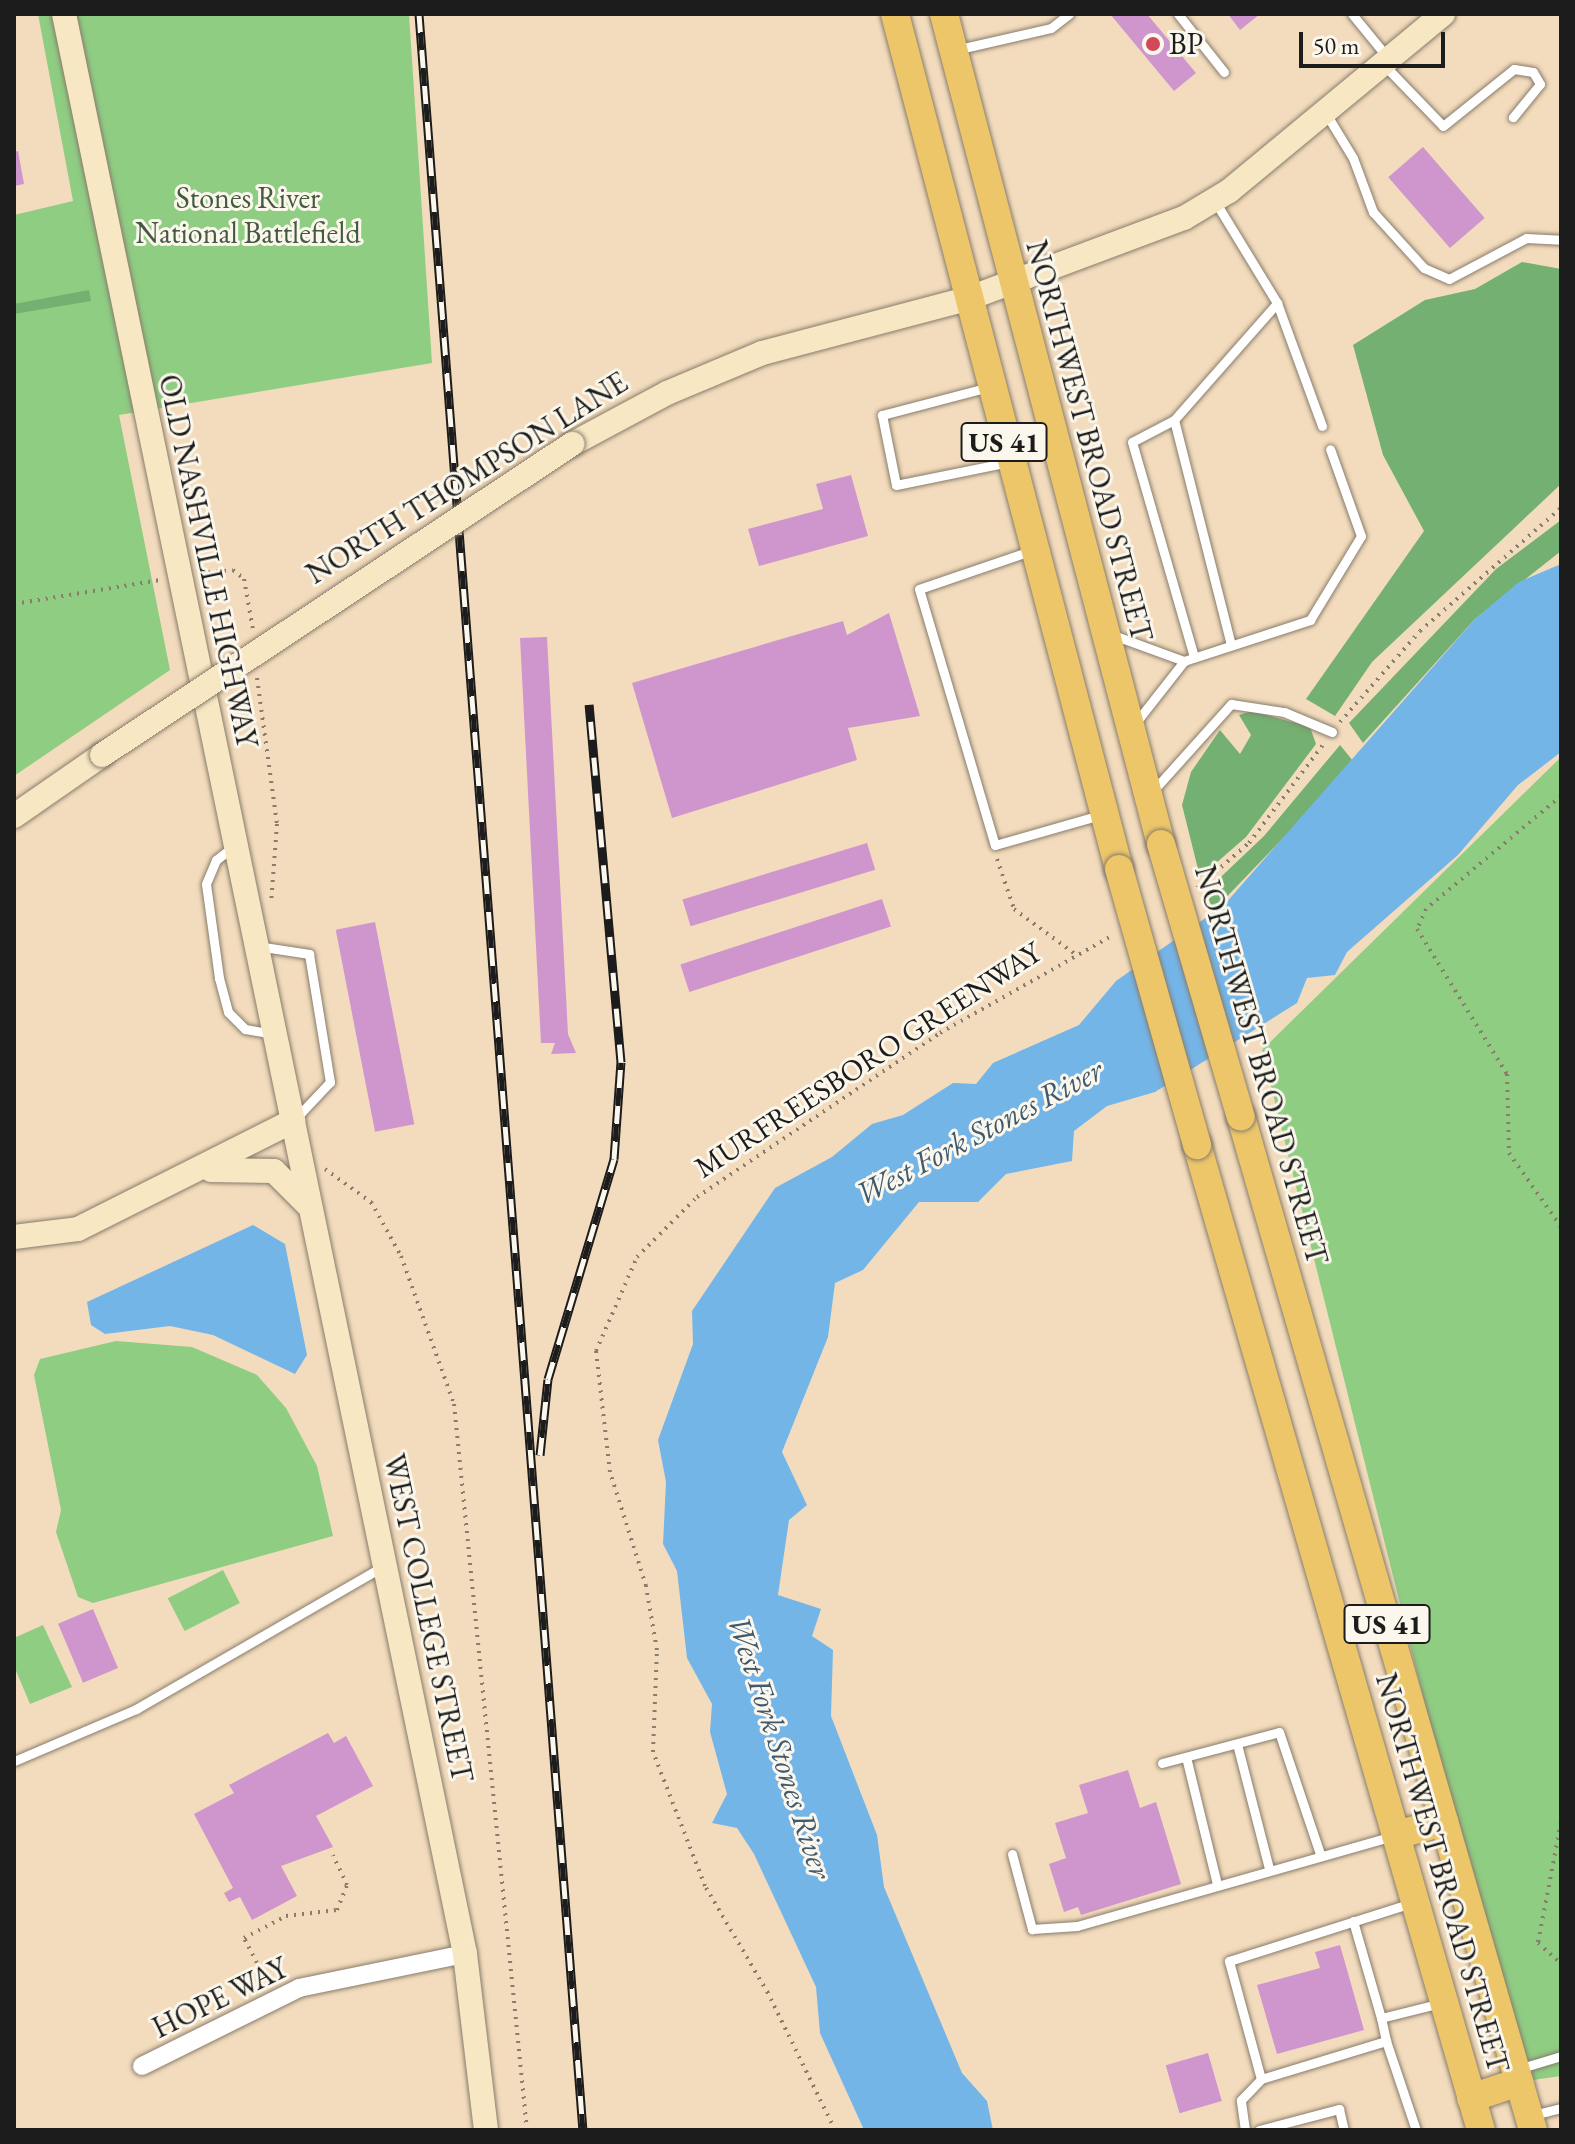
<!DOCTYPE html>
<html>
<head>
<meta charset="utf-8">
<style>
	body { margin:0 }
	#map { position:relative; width:1575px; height:2144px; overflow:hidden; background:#f3dcbd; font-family:"EB Garamond",serif }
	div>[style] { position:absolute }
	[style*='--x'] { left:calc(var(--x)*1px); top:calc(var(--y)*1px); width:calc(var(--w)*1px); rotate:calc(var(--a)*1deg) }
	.green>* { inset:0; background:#8fcd83; transform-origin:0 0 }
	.forest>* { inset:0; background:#73b071 }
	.water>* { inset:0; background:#74b5e8 }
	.building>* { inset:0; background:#cf95cd; transform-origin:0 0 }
	.path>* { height:4px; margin-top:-2px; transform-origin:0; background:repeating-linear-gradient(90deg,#887c6c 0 2px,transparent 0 8px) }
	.roads { filter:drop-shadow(0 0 2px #887c6c) drop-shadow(0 0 2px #887c6c) }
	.lane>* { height:9px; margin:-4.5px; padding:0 4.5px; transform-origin:4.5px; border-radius:4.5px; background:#fff }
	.street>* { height:18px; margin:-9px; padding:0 9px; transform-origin:9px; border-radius:9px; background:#fff }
	.secondary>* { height:24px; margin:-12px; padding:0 12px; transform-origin:12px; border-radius:12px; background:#f7e8c3 }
	.primary>* { height:28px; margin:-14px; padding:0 14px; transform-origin:14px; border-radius:14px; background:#ecc669 }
	.rail>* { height:9px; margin-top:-4.5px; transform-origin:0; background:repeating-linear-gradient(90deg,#fbf7ec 0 18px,#1c1c1c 0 36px); box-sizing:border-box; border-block:2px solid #1c1c1c }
	.bridges { filter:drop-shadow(0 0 2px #887c6c) drop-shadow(0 0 2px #887c6c) }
	.secondary-bridge>* { height:24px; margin:-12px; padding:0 12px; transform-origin:12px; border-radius:12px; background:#f7e8c3 }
	.primary-bridge>* { height:28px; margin:-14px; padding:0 14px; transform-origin:14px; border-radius:14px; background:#ecc669 }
	.dots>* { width:22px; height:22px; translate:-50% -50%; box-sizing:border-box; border:4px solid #fbf7ec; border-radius:50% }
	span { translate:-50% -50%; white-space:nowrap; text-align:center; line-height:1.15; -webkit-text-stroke:6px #fbf7ec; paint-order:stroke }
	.shield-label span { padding:2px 6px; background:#fbf7ec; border:2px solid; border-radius:6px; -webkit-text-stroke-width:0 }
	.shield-label { font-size:28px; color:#1c1c1c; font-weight:700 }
	.poi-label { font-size:30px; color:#1c1c1c }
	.left { translate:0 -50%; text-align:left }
	.park-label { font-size:30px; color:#445a40 }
	.street-label { font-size:30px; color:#1c1c1c }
	.water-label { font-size:32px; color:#3f596e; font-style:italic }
	.frame { position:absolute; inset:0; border:16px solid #1c1c1c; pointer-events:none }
	.scale { position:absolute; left:1299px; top:32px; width:146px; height:36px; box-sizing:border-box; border:4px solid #1c1c1c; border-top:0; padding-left:10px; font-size:24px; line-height:28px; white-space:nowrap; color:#1c1c1c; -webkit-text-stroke:6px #fbf7ec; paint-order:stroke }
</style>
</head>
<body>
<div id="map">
	<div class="green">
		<i style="clip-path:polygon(38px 14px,409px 14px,432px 363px,119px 415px,170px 670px,14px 776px,14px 215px,73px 201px)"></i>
		<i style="clip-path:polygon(1561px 757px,1561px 2076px,1519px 2082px,1262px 1050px)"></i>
		<i style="clip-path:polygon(116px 1341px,192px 1347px,257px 1375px,286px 1408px,317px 1466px,333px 1536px,93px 1603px,78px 1597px,56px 1532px,61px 1510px,34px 1375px,40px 1359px)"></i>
		<i style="left:223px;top:1570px;width:37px;height:62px;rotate:63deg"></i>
		<i style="clip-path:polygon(43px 1625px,72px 1687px,30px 1704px,14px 1666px,14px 1638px)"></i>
	</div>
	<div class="forest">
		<i style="clip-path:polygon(1522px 262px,1561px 269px,1561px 484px,1372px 662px,1335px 716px,1306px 699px,1424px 531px,1383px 455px,1353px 345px,1425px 300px,1475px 289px)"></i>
		<i style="clip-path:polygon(89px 290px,91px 301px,14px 314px,14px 304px)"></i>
		<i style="clip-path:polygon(1561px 520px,1561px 551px,1475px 619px,1363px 743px,1349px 723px,1496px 569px)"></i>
		<i style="clip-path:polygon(1252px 711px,1310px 727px,1316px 744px,1246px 837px,1200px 877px,1182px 805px,1191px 772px,1220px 730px,1240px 754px,1251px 735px,1239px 715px)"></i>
		<i style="clip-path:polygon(1340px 745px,1353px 761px,1346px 773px,1213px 911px,1206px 891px,1264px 836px)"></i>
	</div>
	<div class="water">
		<i style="clip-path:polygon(1561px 564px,1561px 752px,1518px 785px,1458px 855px,1347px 952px,1335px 975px,1307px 978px,1297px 1003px,1155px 1092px,1107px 1106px,1074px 1131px,1072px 1161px,1006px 1174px,978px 1202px,919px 1202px,863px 1270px,835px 1283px,828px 1337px,782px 1452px,807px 1505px,789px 1520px,778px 1595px,821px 1609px,812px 1636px,833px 1650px,831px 1716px,877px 1835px,884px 1887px,962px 2073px,987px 2101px,993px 2130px,864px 2130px,820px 2033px,816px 1987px,754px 1854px,737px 1828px,712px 1823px,727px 1794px,710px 1732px,712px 1704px,687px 1658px,677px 1571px,663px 1544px,666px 1482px,658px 1440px,693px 1344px,692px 1311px,775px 1188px,832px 1157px,872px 1124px,903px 1115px,953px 1083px,976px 1084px,993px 1063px,1079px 1025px,1116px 981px,1224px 905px,1475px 619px,1519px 582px)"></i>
		<i style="clip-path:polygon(253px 1225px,285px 1244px,307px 1355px,295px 1374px,213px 1335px,170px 1326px,105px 1334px,91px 1325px,87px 1302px)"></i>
	</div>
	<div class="building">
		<i style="clip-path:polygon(1110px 14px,1147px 14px,1196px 73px,1174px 91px)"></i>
		<i style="clip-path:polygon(1228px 14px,1260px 14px,1240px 30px)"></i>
		<i style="left:1423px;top:147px;width:94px;height:46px;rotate:49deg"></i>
		<i style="clip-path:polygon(18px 151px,24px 184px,14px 186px,14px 152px)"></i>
		<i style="clip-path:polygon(851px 475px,868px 536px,759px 566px,748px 529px,823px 509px,816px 484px)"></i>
		<i style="clip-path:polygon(889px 613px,920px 716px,848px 728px,857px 760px,672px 818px,632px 683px,843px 621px,847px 635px)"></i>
		<i style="clip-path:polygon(547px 637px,568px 1034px,576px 1053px,551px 1054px,555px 1043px,541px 1043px,520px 638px)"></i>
		<i style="left:867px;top:843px;width:28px;height:193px;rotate:73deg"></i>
		<i style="left:882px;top:899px;width:29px;height:212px;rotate:72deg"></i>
		<i style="left:375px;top:922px;width:206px;height:40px;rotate:79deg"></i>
		<i style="left:93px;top:1609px;width:64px;height:38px;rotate:67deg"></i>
		<i style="clip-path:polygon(328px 1733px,334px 1743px,346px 1736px,373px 1786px,316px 1816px,333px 1847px,281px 1866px,297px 1896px,252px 1920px,240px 1897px,229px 1902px,224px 1893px,233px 1888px,194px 1814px,234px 1793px,229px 1785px)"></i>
		<i style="clip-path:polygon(1128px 1770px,1140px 1808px,1156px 1802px,1181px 1884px,1081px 1915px,1078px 1907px,1064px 1912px,1049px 1864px,1066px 1858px,1055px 1823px,1088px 1813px,1079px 1785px)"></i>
		<i style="clip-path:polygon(1340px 1945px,1364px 2030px,1277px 2054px,1257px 1985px,1320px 1968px,1315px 1952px)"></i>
		<i style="left:1208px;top:2053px;width:50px;height:44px;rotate:74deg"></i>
	</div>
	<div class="path">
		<i style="--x:200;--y:573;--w:33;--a:-5"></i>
		<i style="--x:233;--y:570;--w:14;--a:39"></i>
		<i style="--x:244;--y:579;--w:52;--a:80"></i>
		<i style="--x:14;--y:604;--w:148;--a:-9.3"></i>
		<i style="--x:257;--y:678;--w:147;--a:82.2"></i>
		<i style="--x:277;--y:824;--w:79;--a:94.3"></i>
		<i style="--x:1340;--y:722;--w:121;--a:-48.7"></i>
		<i style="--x:1420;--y:631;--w:187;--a:-41.1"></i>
		<i style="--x:1561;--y:796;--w:176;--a:140.1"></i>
		<i style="--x:1426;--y:909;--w:22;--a:114"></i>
		<i style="--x:1417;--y:929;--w:171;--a:58.2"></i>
		<i style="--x:1507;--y:1074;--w:79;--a:88.5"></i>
		<i style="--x:1509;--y:1153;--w:90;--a:54.9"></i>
		<i style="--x:997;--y:859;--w:53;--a:71.2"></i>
		<i style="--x:1014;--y:909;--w:76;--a:36.4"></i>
		<i style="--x:1197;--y:888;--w:69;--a:-40.9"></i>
		<i style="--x:1249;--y:843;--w:126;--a:-53"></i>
		<i style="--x:325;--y:1169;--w:57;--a:35.7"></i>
		<i style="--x:371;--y:1202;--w:62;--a:60.9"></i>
		<i style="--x:401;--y:1256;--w:157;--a:70.3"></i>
		<i style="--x:454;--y:1404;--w:730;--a:84.26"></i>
		<i style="--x:1561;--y:1822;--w:123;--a:100.8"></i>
		<i style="--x:1538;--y:1943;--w:31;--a:42"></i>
		<i style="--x:264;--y:1977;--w:44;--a:-117.1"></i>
		<i style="--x:244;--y:1938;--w:47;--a:-27.6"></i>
		<i style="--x:286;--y:1916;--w:51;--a:-6.7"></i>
		<i style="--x:337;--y:1910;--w:27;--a:-68"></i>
		<i style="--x:347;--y:1885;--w:33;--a:-115"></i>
		<i style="--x:835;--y:2130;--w:153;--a:-116.1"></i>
		<i style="--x:768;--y:1993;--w:124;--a:-120.5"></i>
		<i style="--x:705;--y:1886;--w:144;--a:-111.2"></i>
		<i style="--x:653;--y:1752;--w:102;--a:-87.8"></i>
		<i style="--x:657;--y:1650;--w:65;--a:-99.8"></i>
		<i style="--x:646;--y:1586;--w:120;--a:-107.5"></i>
		<i style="--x:610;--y:1472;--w:122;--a:-96.6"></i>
		<i style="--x:596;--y:1351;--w:103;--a:-66.4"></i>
		<i style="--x:637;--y:1257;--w:85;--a:-45"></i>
		<i style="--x:697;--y:1197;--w:293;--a:-34"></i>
		<i style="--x:940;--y:1033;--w:199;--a:-29.5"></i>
	</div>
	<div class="roads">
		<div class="lane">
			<i style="--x:1178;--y:14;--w:74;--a:51.6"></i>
			<i style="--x:1352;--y:14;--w:57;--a:50.7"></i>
			<i style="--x:955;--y:50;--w:98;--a:-12.9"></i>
			<i style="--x:1051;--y:28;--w:23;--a:-38"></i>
			<i style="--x:1385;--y:66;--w:83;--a:46"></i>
			<i style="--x:1443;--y:126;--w:91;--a:-38.8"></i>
			<i style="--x:1514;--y:69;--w:19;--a:9"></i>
			<i style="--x:1533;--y:72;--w:14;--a:60"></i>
			<i style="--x:1540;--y:84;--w:43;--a:129.3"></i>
			<i style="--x:1325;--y:112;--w:54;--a:58.7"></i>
			<i style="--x:1353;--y:158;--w:58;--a:69.7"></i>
			<i style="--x:1373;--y:212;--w:76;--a:47.7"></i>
			<i style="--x:1424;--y:268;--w:27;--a:24"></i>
			<i style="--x:1449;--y:279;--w:87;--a:-28"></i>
			<i style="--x:1526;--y:238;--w:35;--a:3"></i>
			<i style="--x:1216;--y:203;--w:117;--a:58.6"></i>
			<i style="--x:1277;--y:303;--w:131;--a:69.9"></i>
			<i style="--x:989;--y:387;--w:111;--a:165.3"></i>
			<i style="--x:882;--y:415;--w:71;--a:78.7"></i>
			<i style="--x:896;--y:485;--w:115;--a:-11.5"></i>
			<i style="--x:1174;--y:420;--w:47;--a:152.4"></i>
			<i style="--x:1132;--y:442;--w:224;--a:73.9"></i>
			<i style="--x:1033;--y:550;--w:120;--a:161.1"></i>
			<i style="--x:919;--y:589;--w:267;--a:73.5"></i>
			<i style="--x:995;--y:845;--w:109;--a:-15.9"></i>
			<i style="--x:1113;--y:635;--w:76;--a:20.1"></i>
			<i style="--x:1231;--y:645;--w:232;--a:-104.2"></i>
			<i style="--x:1174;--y:420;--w:156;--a:-48.6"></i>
			<i style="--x:1137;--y:721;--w:76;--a:-51.9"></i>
			<i style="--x:1184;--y:661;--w:133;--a:-18"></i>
			<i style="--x:1310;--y:620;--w:98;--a:-58.7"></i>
			<i style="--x:1361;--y:536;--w:92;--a:-109.6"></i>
			<i style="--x:1151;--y:793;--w:120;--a:-48"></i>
			<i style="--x:1231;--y:704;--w:54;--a:8.6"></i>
			<i style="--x:1284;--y:712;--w:52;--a:22.6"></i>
			<i style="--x:234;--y:846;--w:23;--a:142"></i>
			<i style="--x:216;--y:860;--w:26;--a:113"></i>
			<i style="--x:206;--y:884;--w:95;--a:82.1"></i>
			<i style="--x:219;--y:978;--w:35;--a:75"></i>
			<i style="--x:228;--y:1012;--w:24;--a:45"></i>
			<i style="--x:245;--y:1029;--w:27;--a:10"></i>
			<i style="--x:257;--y:946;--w:53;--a:8.7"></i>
			<i style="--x:309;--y:954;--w:130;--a:80.7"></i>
			<i style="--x:330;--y:1082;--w:51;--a:133.4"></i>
			<i style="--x:1237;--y:1744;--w:129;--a:75.6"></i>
			<i style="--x:1186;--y:1757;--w:131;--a:76.3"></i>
			<i style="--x:14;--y:1761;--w:133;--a:-23.1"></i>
			<i style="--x:136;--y:1709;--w:284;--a:-30"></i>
			<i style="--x:1162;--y:1763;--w:121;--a:-14.8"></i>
			<i style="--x:1279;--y:1732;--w:129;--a:71.4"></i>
			<i style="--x:1012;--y:1854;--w:78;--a:75.1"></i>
			<i style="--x:1032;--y:1929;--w:45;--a:-3.8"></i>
			<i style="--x:1077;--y:1926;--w:328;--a:-15.9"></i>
			<i style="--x:1353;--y:1921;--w:101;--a:73.9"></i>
			<i style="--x:1386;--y:2041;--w:94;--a:71.4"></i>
			<i style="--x:1518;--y:2069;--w:45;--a:-16.8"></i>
			<i style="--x:1261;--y:2079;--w:131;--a:-16.9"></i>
			<i style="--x:1386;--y:2041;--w:24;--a:-102"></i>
			<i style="--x:1381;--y:2018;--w:62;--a:-14"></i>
			<i style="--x:1533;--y:2115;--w:29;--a:-14"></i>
			<i style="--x:1245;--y:2130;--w:30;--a:-98"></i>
			<i style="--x:1241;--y:2100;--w:29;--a:-46"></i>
			<i style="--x:1261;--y:2079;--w:122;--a:-105.2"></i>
			<i style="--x:1229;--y:1961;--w:192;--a:-17.6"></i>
			<i style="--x:1259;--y:2130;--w:83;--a:-14.7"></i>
			<i style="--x:1339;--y:2109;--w:22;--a:77"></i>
		</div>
		<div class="street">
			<i style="--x:142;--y:2066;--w:175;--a:-26.4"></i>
			<i style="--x:299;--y:1988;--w:169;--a:-11.6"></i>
		</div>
		<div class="secondary">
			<i style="--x:64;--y:14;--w:1981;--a:78.32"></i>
			<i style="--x:465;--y:1954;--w:177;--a:83.2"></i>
			<i style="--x:572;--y:444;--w:108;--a:-28.2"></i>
			<i style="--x:667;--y:393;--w:103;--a:-22.8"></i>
			<i style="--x:762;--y:353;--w:212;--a:-14.8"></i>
			<i style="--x:967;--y:299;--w:232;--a:-20.5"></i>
			<i style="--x:1184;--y:218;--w:52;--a:-31"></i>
			<i style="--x:1229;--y:191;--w:278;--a:-39.6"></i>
			<i style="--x:14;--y:816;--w:107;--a:-34.7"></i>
			<i style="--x:211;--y:1170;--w:63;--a:0.9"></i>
			<i style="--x:274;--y:1171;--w:47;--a:45"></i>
			<i style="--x:14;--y:1237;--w:64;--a:-7.1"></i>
			<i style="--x:78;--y:1229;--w:241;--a:-26.7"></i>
		</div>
		<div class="primary">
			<i style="--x:895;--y:14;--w:884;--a:75.32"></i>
			<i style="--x:944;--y:14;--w:858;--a:75.35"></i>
			<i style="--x:1241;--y:1117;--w:1054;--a:73.92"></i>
			<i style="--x:1197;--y:1145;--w:1025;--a:73.92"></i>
			<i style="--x:1396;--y:1835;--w:50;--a:-15.2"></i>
			<i style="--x:1471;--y:2098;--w:51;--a:-18.4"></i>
		</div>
	</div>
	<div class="rail">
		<i style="--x:419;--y:14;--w:2122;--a:85.57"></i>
		<i style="--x:540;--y:1455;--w:76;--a:-84"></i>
		<i style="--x:548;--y:1379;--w:230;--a:-73.3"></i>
		<i style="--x:614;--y:1159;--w:97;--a:-85.9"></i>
		<i style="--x:621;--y:1062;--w:359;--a:-95.1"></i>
	</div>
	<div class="bridges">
		<div class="secondary-bridge">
			<i style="--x:102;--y:755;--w:564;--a:-33.49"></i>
		</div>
		<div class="primary-bridge">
			<i style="--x:1161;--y:844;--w:284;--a:73.7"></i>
			<i style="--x:1119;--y:869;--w:287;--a:74.2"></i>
		</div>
	</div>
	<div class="dots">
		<i style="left:1153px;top:44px;background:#d1495b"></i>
	</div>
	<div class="shield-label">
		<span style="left:1004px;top:442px">US 41</span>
		<span style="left:1387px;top:1624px">US 41</span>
	</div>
	<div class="poi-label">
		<span class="left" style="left:1169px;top:44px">BP</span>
	</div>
	<div class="park-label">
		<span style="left:248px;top:215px">Stones River<br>National Battlefield</span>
	</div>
	<div class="street-label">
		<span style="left:1089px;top:441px;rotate:75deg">NORTHWEST BROAD STREET</span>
		<span style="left:467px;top:478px;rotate:-32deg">NORTH THOMPSON LANE</span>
		<span style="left:208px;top:561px;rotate:78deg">OLD NASHVILLE HIGHWAY</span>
		<span style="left:868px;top:1060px;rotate:-33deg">MURFREESBORO GREENWAY</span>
		<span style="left:1261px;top:1065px;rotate:74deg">NORTHWEST BROAD STREET</span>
		<span style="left:428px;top:1618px;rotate:78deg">WEST COLLEGE STREET</span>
		<span style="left:1442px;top:1873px;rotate:74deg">NORTHWEST BROAD STREET</span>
		<span style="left:220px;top:1998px;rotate:-26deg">HOPE WAY</span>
	</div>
	<div class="water-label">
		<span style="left:979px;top:1132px;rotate:-28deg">West Fork Stones River</span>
		<span style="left:780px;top:1747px;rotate:72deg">West Fork Stones River</span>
	</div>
	<div class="frame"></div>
	<div class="scale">50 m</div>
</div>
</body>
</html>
